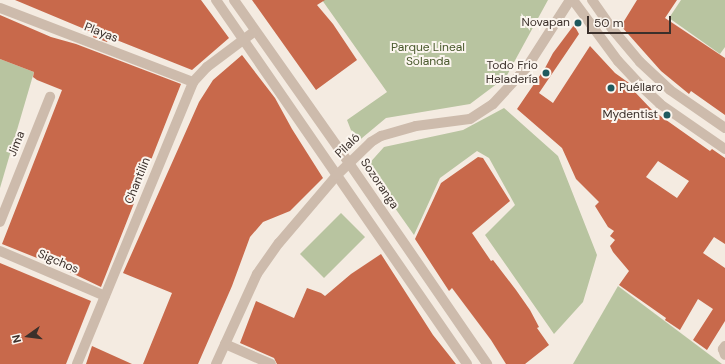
<!DOCTYPE html>
<html>
<head>
<meta charset="utf-8">
<style>
	body { margin:0 }
	#map { position:relative; width:725px; height:364px; overflow:hidden; background:#f4ebe1; font-family:"DM Sans",sans-serif }
	div>[style] { position:absolute }
	[style*='--x'] { left:calc(var(--x)*1px); top:calc(var(--y)*1px); width:calc(var(--w)*1px); rotate:calc(var(--a)*1deg) }
	.green>* { inset:0; background:#b8c4a0; transform-origin:0 0 }
	.building>* { inset:0; background:#c8694b }
	.minor>* { height:10px; margin:-5px; padding:0 5px; transform-origin:5px; border-radius:5px; background:#cdbbac }
	.dots>* { width:11px; height:11px; translate:-50% -50%; box-sizing:border-box; border:2px solid #fbf5ee; border-radius:50% }
	span { translate:-50% -50%; white-space:nowrap; text-align:center; line-height:1.15; -webkit-text-stroke:4px #fbf5ee; paint-order:stroke }
	.poi-label { font-size:12px; color:#3b302b }
	.right { translate:-100% -50%; text-align:right }
	.left { translate:0 -50%; text-align:left }
	.street-label { font-size:12px; color:#3b302b }
	.park-label { font-size:12px; color:#4a5a2e }
	.north { position:absolute; left:8px; top:316px; width:40px; height:40px; -webkit-text-stroke:3px #fbf5ee; paint-order:stroke; rotate:256deg; font-size:11px; font-weight:700; line-height:16px; text-align:center; color:#3b302b }
	.north::after { content:''; display:block; margin:auto; width:14px; height:18px; background:#3b302b; clip-path:polygon(50% 0,100% 100%,50% 72%,0 100%) }
	.scale { position:absolute; left:587px; top:16px; width:84px; height:18px; box-sizing:border-box; border:2px solid #3b302b; border-top:0; padding-left:5px; font-size:12px; line-height:14px; white-space:nowrap; color:#3b302b; -webkit-text-stroke:3px #fbf5ee; paint-order:stroke }
</style>
</head>
<body>
<div id="map">
	<div class="green">
		<i style="clip-path:polygon(322px 0,548px 0,506px 77px,470px 104px,386px 118px,356px 143px,347px 120px,387px 92px)"></i>
		<i style="clip-path:polygon(681px 0,725px 0,725px 47px,720px 54px,669px 18px)"></i>
		<i style="clip-path:polygon(0 59px,34px 72px,0 188px)"></i>
		<i style="clip-path:polygon(504px 108px,558px 156px,597px 255px,583px 302px,554px 334px,485px 235px,515px 205px,489px 158px,477px 151px,440px 178px,414px 235px,366px 167px,384px 147px,463px 130px)"></i>
		<i style="left:341px;top:213px;width:34px;height:58px;rotate:45deg"></i>
		<i style="clip-path:polygon(618px 286px,722px 364px,573px 364px)"></i>
	</div>
	<div class="building">
		<i style="clip-path:polygon(15px 0,201px 0,229px 38px,192px 70px,109px 37px,107px 42px,93px 37px,94px 33px)"></i>
		<i style="clip-path:polygon(252px 0,325px 0,317px 5px,333px 24px,357px 60px,316px 90px)"></i>
		<i style="clip-path:polygon(637px 0,677px 0,665px 18px,725px 58px,725px 115px,691px 91px,689px 94px,661px 71px,621px 26px)"></i>
		<i style="clip-path:polygon(0 15px,51px 37px,76px 44px,181px 84px,101px 287px,57px 266px,2px 244px,62px 90px,37px 80px,33px 77px,34px 72px,0 59px)"></i>
		<i style="clip-path:polygon(evenodd,574px 25px,579px 34px,539px 93px,553px 103px,590px 46px,615px 73px,629px 83px,634px 88px,633px 90px,652px 110px,710px 151px,712px 149px,725px 158px,725px 244px,714px 237px,703px 253px,725px 268px,725px 321px,707px 350px,693px 340px,713px 309px,698px 299px,680px 330px,665px 320px,666px 318px,619px 285px,629px 271px,613px 252px,610px 246px,615px 240px,610px 236px,614px 231px,608px 227px,595px 206px,599px 202px,576px 179px,562px 148px,517px 109px,545px 68px,553px 53px,574px 25px,658px 161px,689px 181px,677px 198px,646px 177px,658px 161px)"></i>
		<i style="clip-path:polygon(242px 55px,275px 98px,292px 129px,323px 178px,290px 211px,263px 222px,250px 237px,232px 286px,198px 364px,143px 364px,172px 293px,123px 273px,199px 102px,213px 80px)"></i>
		<i style="clip-path:polygon(478px 157px,483px 158px,510px 201px,472px 233px,491px 261px,493px 260px,516px 290px,530px 310px,539px 327px,537px 328px,549px 345px,525px 364px,506px 364px,491px 340px,452px 288px,449px 291px,415px 239px,441px 183px)"></i>
		<i style="clip-path:polygon(381px 254px,433px 335px,456px 364px,277px 364px,274px 358px,240px 343px,256px 301px,294px 318px,307px 288px,321px 293px,325px 296px,351px 274px)"></i>
		<i style="clip-path:polygon(0 263px,91px 301px,66px 364px,0 364px)"></i>
		<i style="clip-path:polygon(92px 346px,132px 364px,86px 364px)"></i>
	</div>
	<div class="minor">
		<i style="--x:216;--y:0;--w:442;--a:55.4"></i>
		<i style="--x:234;--y:0;--w:199;--a:54.8"></i>
		<i style="--x:349;--y:163;--w:244;--a:55.5"></i>
		<i style="--x:573;--y:0;--w:76;--a:53.6"></i>
		<i style="--x:618;--y:61;--w:34;--a:47"></i>
		<i style="--x:641;--y:86;--w:26;--a:43"></i>
		<i style="--x:660;--y:104;--w:79;--a:34.7"></i>
		<i style="--x:592;--y:0;--w:38;--a:55"></i>
		<i style="--x:614;--y:31;--w:40;--a:50"></i>
		<i style="--x:640;--y:62;--w:41;--a:43"></i>
		<i style="--x:670;--y:90;--w:67;--a:34.6"></i>
		<i style="--x:0;--y:8;--w:207;--a:21"></i>
		<i style="--x:0;--y:222;--w:135;--a:-68.2"></i>
		<i style="--x:0;--y:251;--w:114;--a:23.2"></i>
		<i style="--x:225;--y:344;--w:50;--a:23.5"></i>
		<i style="--x:725;--y:346;--w:4;--a:124"></i>
		<i style="--x:723;--y:349;--w:6;--a:72"></i>
		<i style="--x:77;--y:364;--w:305;--a:-67.6"></i>
		<i style="--x:193;--y:82;--w:21;--a:-47"></i>
		<i style="--x:207;--y:67;--w:60;--a:-36.9"></i>
		<i style="--x:216;--y:364;--w:99;--a:-65.5"></i>
		<i style="--x:257;--y:274;--w:38;--a:-55"></i>
		<i style="--x:279;--y:243;--w:89;--a:-49.5"></i>
		<i style="--x:337;--y:175;--w:47;--a:-44.1"></i>
		<i style="--x:371;--y:142;--w:12;--a:-31"></i>
		<i style="--x:381;--y:136;--w:36;--a:-16"></i>
		<i style="--x:416;--y:126;--w:54;--a:-7.4"></i>
		<i style="--x:470;--y:119;--w:27;--a:-33"></i>
		<i style="--x:493;--y:104;--w:50;--a:-47.4"></i>
		<i style="--x:527;--y:67;--w:80;--a:-57.3"></i>
	</div>
	<div class="dots">
		<i style="left:578px;top:23px;background:#1f5a5e"></i>
		<i style="left:546px;top:73px;background:#1f5a5e"></i>
		<i style="left:611px;top:88px;background:#1f5a5e"></i>
		<i style="left:667px;top:115px;background:#1f5a5e"></i>
	</div>
	<div class="poi-label">
		<span class="right" style="left:570px;top:23px">Novapan</span>
		<span class="right" style="left:538px;top:73px">Todo Frio<br>Heladería</span>
		<span class="left" style="left:619px;top:88px">Puéllaro</span>
		<span class="right" style="left:658px;top:115px">Mydentist</span>
	</div>
	<div class="street-label">
		<span style="left:101px;top:33px;rotate:21deg">Playas</span>
		<span style="left:17px;top:144px;rotate:-68deg">Jima</span>
		<span style="left:348px;top:146px;rotate:-44deg">Pilaló</span>
		<span style="left:138px;top:181px;rotate:-68deg">Chantilin</span>
		<span style="left:379px;top:184px;rotate:56deg">Sozoranga</span>
		<span style="left:58px;top:262px;rotate:23deg">Sigchos</span>
	</div>
	<div class="park-label">
		<span style="left:428px;top:55px">Parque Lineal<br>Solanda</span>
	</div>
	<div class="north">N</div>
	<div class="scale">50 m</div>
</div>
</body>
</html>
